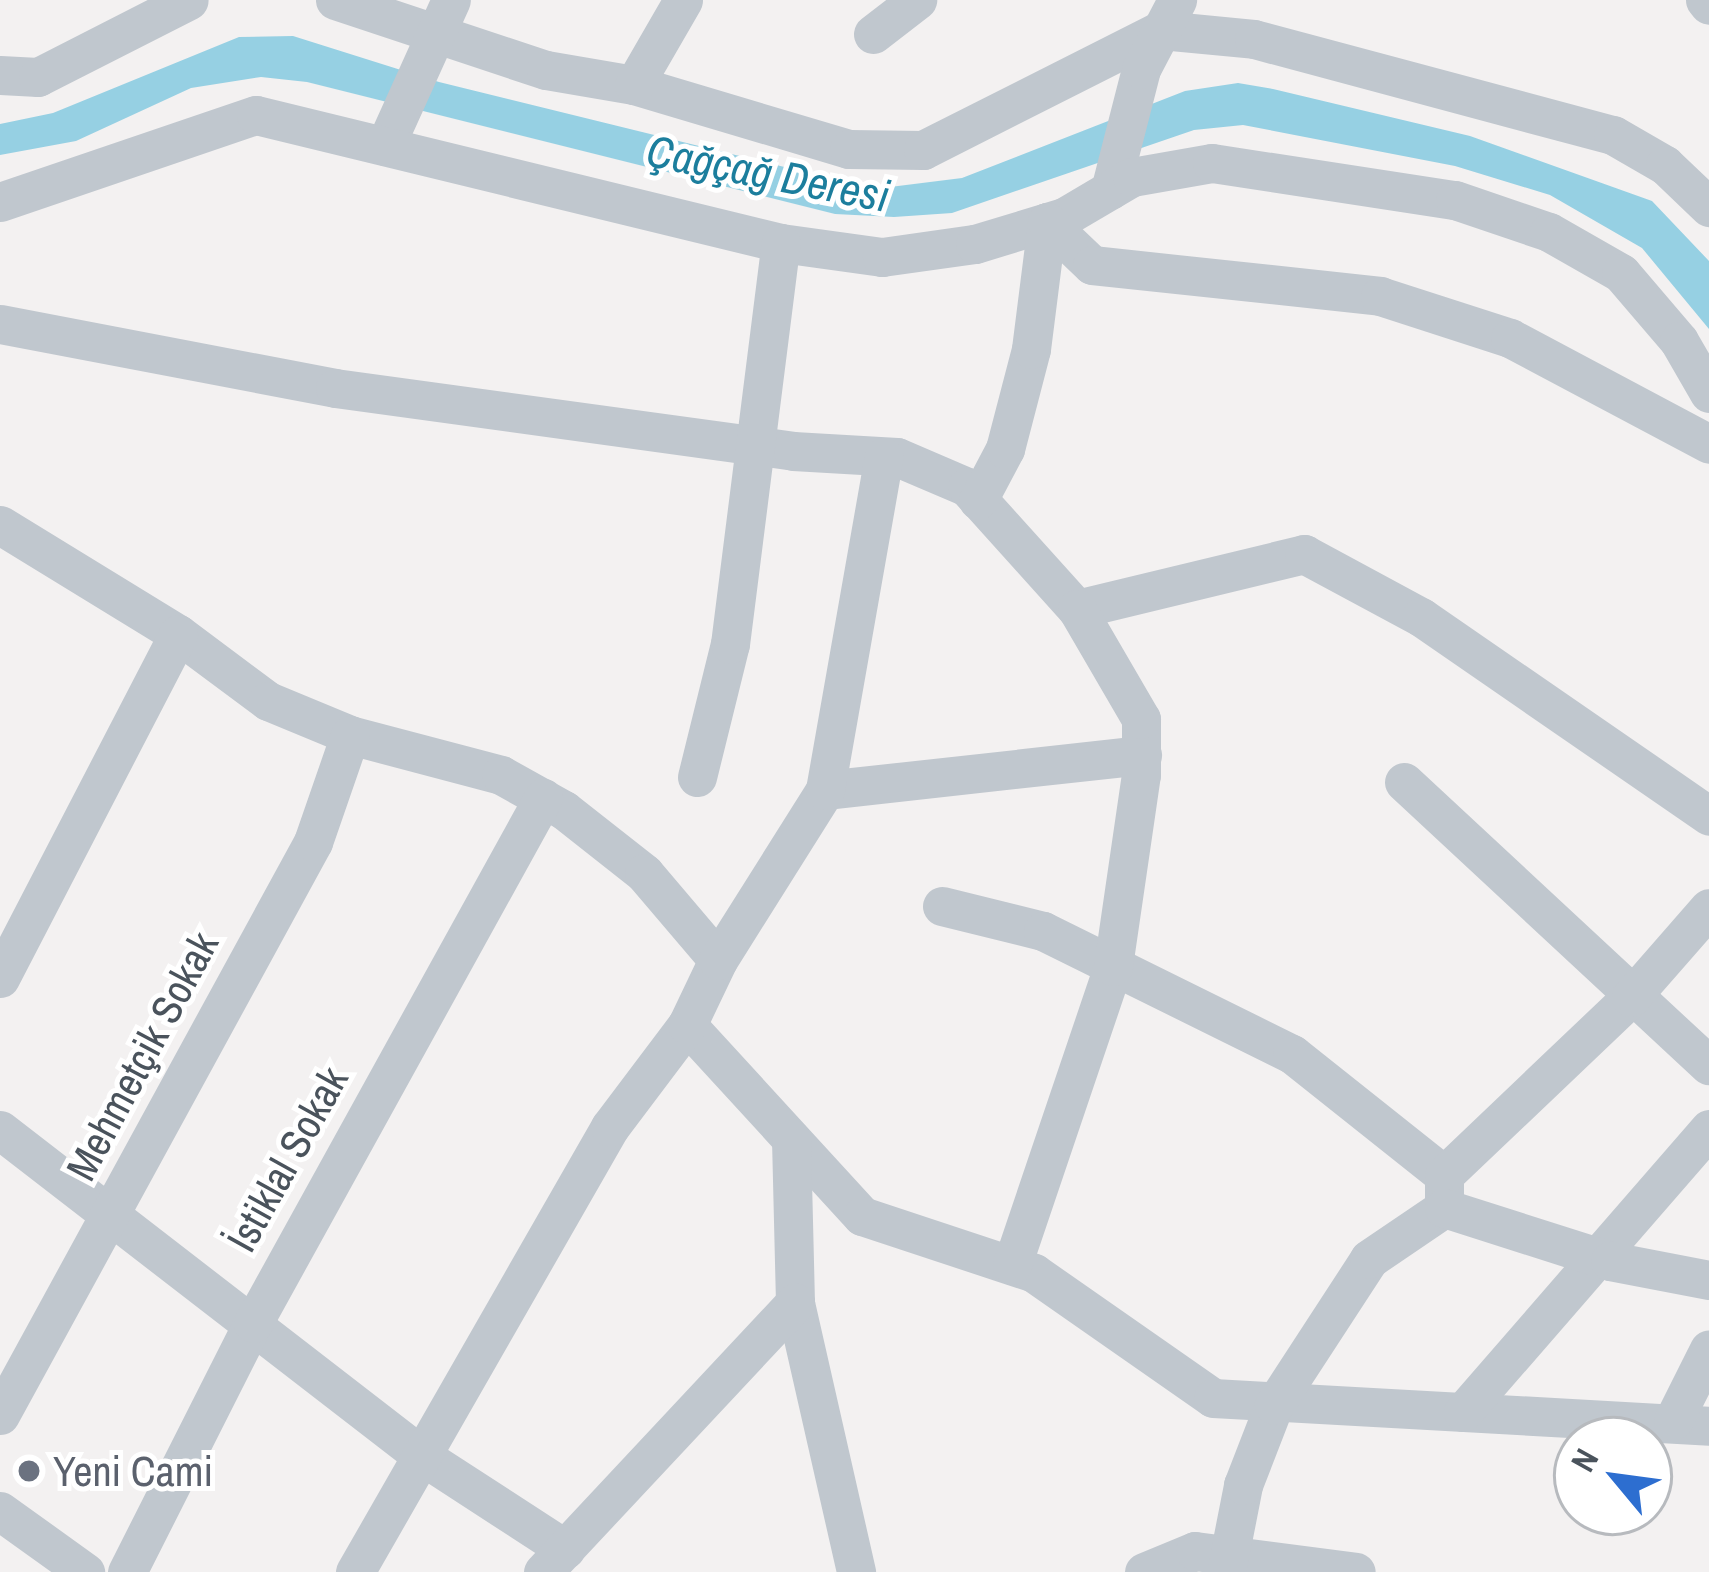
<!DOCTYPE html>
<html>
<head>
<meta charset="utf-8">
<style>
	body { margin:0 }
	#map { position:relative; width:1709px; height:1572px; overflow:hidden; background:#f3f1f1; font-family:"Archivo Narrow",sans-serif }
	div>[style] { position:absolute }
	[style*='--x'] { left:calc(var(--x)*1px); top:calc(var(--y)*1px); width:calc(var(--w)*1px); rotate:calc(var(--a)*1deg) }
	.water>* { inset:0; background:#96d0e3 }
	.minor>* { height:39px; margin:-19.5px; padding:0 19.5px; transform-origin:19.5px; border-radius:19.5px; background:#c0c7ce }
	.dots>* { width:33px; height:33px; translate:-50% -50%; box-sizing:border-box; border:6px solid #fff; border-radius:50% }
	span { translate:-50% -50%; white-space:nowrap; text-align:center; line-height:1.15; -webkit-text-stroke:10px #fff; paint-order:stroke }
	.street-label { font-size:42px; color:#4a535c }
	.worship-label { font-size:42px; color:#5b616d }
	.left { translate:0 -50%; text-align:left }
	.water-label { font-size:45px; color:#1c7e9d; font-style:italic }
	.north { position:absolute; left:1553px; top:1416px; width:120px; height:120px; box-sizing:border-box; background:#fff; border:3px solid #b7babe; border-radius:50%; rotate:299deg; font-size:33px; font-weight:700; line-height:48px; text-align:center; color:#4a535c }
	.north::after { content:''; display:block; margin:auto; width:42px; height:54px; background:#2d6ed0; clip-path:polygon(50% 0,100% 100%,50% 72%,0 100%) }
</style>
</head>
<body>
<div id="map">
	<div class="water">
		<i style="clip-path:polygon(293px 36px,439px 82px,874px 189px,962px 178px,1185px 91px,1238px 83px,1273px 89px,1470px 136px,1652px 201px,1709px 261px,1709px 329px,1642px 248px,1550px 195px,1455px 166px,1243px 125px,1194px 130px,952px 213px,894px 217px,835px 214px,307px 82px,261px 77px,191px 88px,76px 141px,0 155px,0 124px,53px 113px,239px 37px)"></i>
	</div>
	<div class="minor">
		<i style="--x:335;--y:0;--w:222;--a:18.4"></i>
		<i style="--x:546;--y:70;--w:89;--a:9.7"></i>
		<i style="--x:634;--y:85;--w:224;--a:16.6"></i>
		<i style="--x:849;--y:149;--w:74;--a:0.8"></i>
		<i style="--x:923;--y:150;--w:267;--a:-26.8"></i>
		<i style="--x:1161;--y:30;--w:93;--a:5.5"></i>
		<i style="--x:1254;--y:39;--w:372;--a:15"></i>
		<i style="--x:1613;--y:135;--w:60;--a:30"></i>
		<i style="--x:1665;--y:165;--w:61;--a:43.7"></i>
		<i style="--x:1705;--y:0;--w:6;--a:51"></i>
		<i style="--x:873;--y:34;--w:56;--a:-37.7"></i>
		<i style="--x:0;--y:75;--w:38;--a:3"></i>
		<i style="--x:38;--y:77;--w:169;--a:-27"></i>
		<i style="--x:634;--y:85;--w:98;--a:-60"></i>
		<i style="--x:385;--y:146;--w:160;--a:-65.7"></i>
		<i style="--x:1110;--y:190;--w:125;--a:-75.6"></i>
		<i style="--x:1141;--y:69;--w:78;--a:-62.4"></i>
		<i style="--x:0;--y:202;--w:270;--a:-18.8"></i>
		<i style="--x:256;--y:115;--w:540;--a:13.7"></i>
		<i style="--x:781;--y:243;--w:102;--a:7.9"></i>
		<i style="--x:882;--y:257;--w:94;--a:-8"></i>
		<i style="--x:975;--y:244;--w:93;--a:-16.9"></i>
		<i style="--x:1064;--y:217;--w:79;--a:-30.5"></i>
		<i style="--x:1132;--y:177;--w:81;--a:-9.9"></i>
		<i style="--x:1212;--y:163;--w:246;--a:8.7"></i>
		<i style="--x:1455;--y:200;--w:99;--a:18.8"></i>
		<i style="--x:1549;--y:232;--w:83;--a:29.7"></i>
		<i style="--x:1621;--y:273;--w:89;--a:49.5"></i>
		<i style="--x:1679;--y:341;--w:60;--a:60"></i>
		<i style="--x:0;--y:324;--w:341;--a:10.8"></i>
		<i style="--x:335;--y:388;--w:462;--a:7.8"></i>
		<i style="--x:793;--y:451;--w:104;--a:3.3"></i>
		<i style="--x:897;--y:457;--w:76;--a:23.2"></i>
		<i style="--x:967;--y:487;--w:164;--a:48"></i>
		<i style="--x:1077;--y:609;--w:234;--a:-13.6"></i>
		<i style="--x:1304;--y:554;--w:133;--a:28.3"></i>
		<i style="--x:1421;--y:617;--w:350;--a:34.6"></i>
		<i style="--x:978;--y:500;--w:58;--a:-62.1"></i>
		<i style="--x:1005;--y:449;--w:103;--a:-75.4"></i>
		<i style="--x:1031;--y:349;--w:128;--a:-82.8"></i>
		<i style="--x:1047;--y:222;--w:62;--a:43.7"></i>
		<i style="--x:1092;--y:265;--w:290;--a:6.1"></i>
		<i style="--x:1380;--y:296;--w:137;--a:17.9"></i>
		<i style="--x:1510;--y:338;--w:225;--a:28"></i>
		<i style="--x:0;--y:525;--w:209;--a:31.5"></i>
		<i style="--x:178;--y:634;--w:112;--a:36.7"></i>
		<i style="--x:268;--y:701;--w:89;--a:22.5"></i>
		<i style="--x:350;--y:735;--w:156;--a:14.8"></i>
		<i style="--x:501;--y:775;--w:72;--a:29.1"></i>
		<i style="--x:564;--y:810;--w:102;--a:38.2"></i>
		<i style="--x:644;--y:873;--w:114;--a:49.6"></i>
		<i style="--x:697;--y:777;--w:137;--a:-76.1"></i>
		<i style="--x:730;--y:644;--w:404;--a:-82.8"></i>
		<i style="--x:1404;--y:782;--w:416;--a:42.9"></i>
		<i style="--x:825;--y:790;--w:319;--a:-6.3"></i>
		<i style="--x:942;--y:906;--w:104;--a:13.9"></i>
		<i style="--x:1043;--y:931;--w:278;--a:26.3"></i>
		<i style="--x:1292;--y:1054;--w:194;--a:38.5"></i>
		<i style="--x:0;--y:978;--w:387;--a:-62.6"></i>
		<i style="--x:687;--y:1025;--w:259;--a:47.5"></i>
		<i style="--x:862;--y:1216;--w:181;--a:18.3"></i>
		<i style="--x:1034;--y:1273;--w:218;--a:34.9"></i>
		<i style="--x:1213;--y:1398;--w:497;--a:3.2"></i>
		<i style="--x:0;--y:1130;--w:533;--a:37.69"></i>
		<i style="--x:422;--y:1456;--w:171;--a:33"></i>
		<i style="--x:791;--y:1139;--w:164;--a:88.6"></i>
		<i style="--x:795;--y:1303;--w:276;--a:77.2"></i>
		<i style="--x:1444;--y:1202;--w:27;--a:-90"></i>
		<i style="--x:1444;--y:1175;--w:258;--a:-43.6"></i>
		<i style="--x:1631;--y:997;--w:118;--a:-48.8"></i>
		<i style="--x:1012;--y:1265;--w:316;--a:-71.3"></i>
		<i style="--x:1113;--y:966;--w:193;--a:-81.7"></i>
		<i style="--x:1141;--y:775;--w:56;--a:-90"></i>
		<i style="--x:1141;--y:719;--w:127;--a:-120.2"></i>
		<i style="--x:1463;--y:1412;--w:375;--a:-49"></i>
		<i style="--x:0;--y:1415;--w:653;--a:-61.35"></i>
		<i style="--x:313;--y:842;--w:113;--a:-70.9"></i>
		<i style="--x:1673;--y:1421;--w:80;--a:-63.4"></i>
		<i style="--x:0;--y:1511;--w:105;--a:35.7"></i>
		<i style="--x:127;--y:1572;--w:279;--a:-63.2"></i>
		<i style="--x:253;--y:1323;--w:600;--a:-61.08"></i>
		<i style="--x:355;--y:1572;--w:513;--a:-60.19"></i>
		<i style="--x:610;--y:1127;--w:128;--a:-53"></i>
		<i style="--x:687;--y:1025;--w:72;--a:-64.5"></i>
		<i style="--x:718;--y:960;--w:201;--a:-57.8"></i>
		<i style="--x:825;--y:790;--w:338;--a:-80"></i>
		<i style="--x:543;--y:1572;--w:369;--a:-46.9"></i>
		<i style="--x:1144;--y:1572;--w:55;--a:-22.4"></i>
		<i style="--x:1195;--y:1551;--w:162;--a:7.4"></i>
		<i style="--x:1226;--y:1572;--w:89;--a:-78.9"></i>
		<i style="--x:1243;--y:1485;--w:86;--a:-68.8"></i>
		<i style="--x:1274;--y:1405;--w:174;--a:-56.9"></i>
		<i style="--x:1369;--y:1259;--w:91;--a:-34.2"></i>
		<i style="--x:1444;--y:1208;--w:174;--a:17.7"></i>
		<i style="--x:1610;--y:1261;--w:101;--a:10.9"></i>
	</div>
	<div class="dots">
		<i style="left:29px;top:1471px;background:#6b7280"></i>
	</div>
	<div class="street-label">
		<span style="left:142px;top:1056px;rotate:-62deg">Mehmetçik Sokak</span>
		<span style="left:287px;top:1159px;rotate:-61deg">İstiklal Sokak</span>
	</div>
	<div class="worship-label">
		<span class="left" style="left:53px;top:1471px">Yeni Cami</span>
	</div>
	<div class="water-label">
		<span style="left:768px;top:173px;rotate:11deg">Çağçağ Deresi</span>
	</div>
	<div class="north">N</div>
</div>
</body>
</html>
